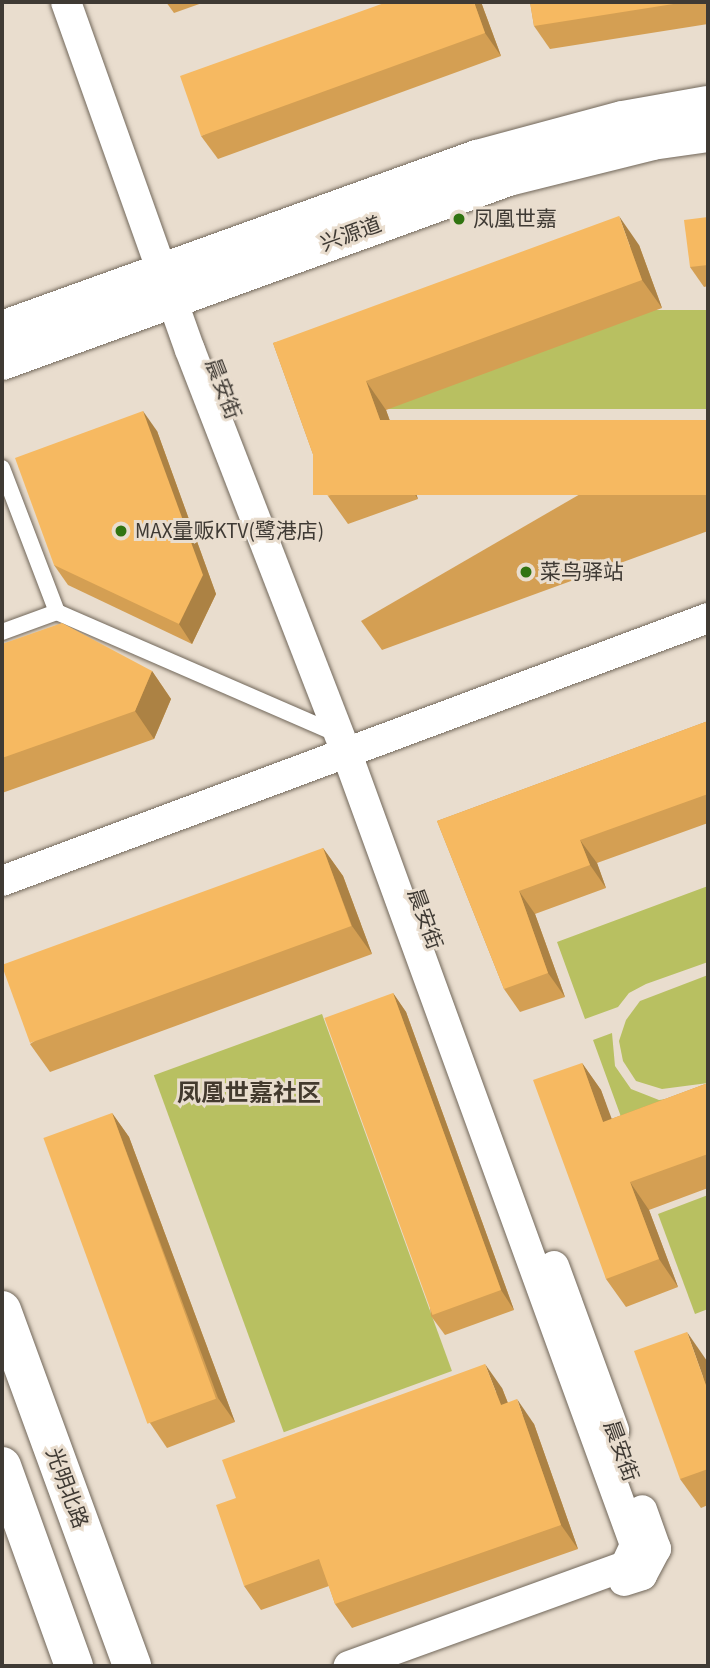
<!DOCTYPE html>
<html>
<head>
<meta charset="utf-8">
<style>
	body { margin:0 }
	#map { position:relative; width:710px; height:1668px; overflow:hidden; background:#e9ddce; font-family:"Source Sans 3","Noto Sans SC",sans-serif }
	div>[style] { position:absolute }
	[style*='--x'] { left:calc(var(--x)*1px); top:calc(var(--y)*1px); width:calc(var(--w)*1px); rotate:calc(var(--a)*1deg) }
	.green>* { inset:0; background:#b8c061; transform-origin:0 0 }
	.roads { filter:drop-shadow(0 0 2px #71675a) drop-shadow(0 0 2px #71675a) }
	.service>* { height:16px; margin:-8px; padding:0 8px; transform-origin:8px; border-radius:8px; background:#fff }
	.minor>* { height:30px; margin:-15px; padding:0 15px; transform-origin:15px; border-radius:15px; background:#fff }
	.secondary>* { height:38px; margin:-19px; padding:0 19px; transform-origin:19px; border-radius:19px; background:#fff }
	.wall>* { inset:0; background:#d49f53 }
	.shaded-wall>* { inset:0; background:#ac8244 }
	.building>* { inset:0; background:#f6b961; transform-origin:0 0 }
	.dots>* { width:19px; height:19px; translate:-50% -50%; box-sizing:border-box; border:4px solid #e9ddce; border-radius:50% }
	span { translate:-50% -50%; white-space:nowrap; text-align:center; line-height:1.15; -webkit-text-stroke:6px #e9ddce; paint-order:stroke }
	.poi-label { font-size:21px; color:#3f3a34 }
	.left { translate:0 -50%; text-align:left }
	.street-label { font-size:21px; color:#3f3a34 }
	.quarter-label { font-size:24px; color:#433a2e; font-weight:700 }
	.frame { position:absolute; inset:0; border:4px solid #3f3a34; pointer-events:none }
</style>
</head>
<body>
<div id="map">
	<div class="green">
		<i style="left:708px;top:310px;width:99px;height:323px;rotate:90deg"></i>
		<i style="clip-path:polygon(708px 886px,708px 962px,646px 984px,629px 993px,618px 1007px,585px 1019px,557px 942px)"></i>
		<i style="clip-path:polygon(708px 975px,708px 1083px,662px 1089px,636px 1081px,623px 1061px,619px 1041px,626px 1020px,640px 1001px)"></i>
		<i style="left:322px;top:1014px;width:380px;height:179px;rotate:70deg"></i>
		<i style="clip-path:polygon(612px 1033px,615px 1066px,631px 1089px,659px 1100px,705px 1094px,628px 1136px,593px 1040px)"></i>
		<i style="clip-path:polygon(708px 1195px,708px 1309px,695px 1314px,658px 1214px)"></i>
	</div>
	<div class="roads">
		<div class="service">
			<i style="--x:2;--y:468;--w:154;--a:69.1"></i>
			<i style="--x:2;--y:632;--w:59;--a:-20"></i>
			<i style="--x:57;--y:612;--w:305;--a:23.5"></i>
		</div>
		<div class="minor">
			<i style="--x:66;--y:2;--w:369;--a:70.4"></i>
			<i style="--x:190;--y:350;--w:433;--a:68.8"></i>
			<i style="--x:347;--y:754;--w:842;--a:69.99"></i>
			<i style="--x:635;--y:1545;--w:23;--a:115"></i>
			<i style="--x:625;--y:1566;--w:294;--a:160.1"></i>
			<i style="--x:2;--y:881;--w:753;--a:-20.43"></i>
			<i style="--x:554;--y:1266;--w:175;--a:69.9"></i>
			<i style="--x:624;--y:1581;--w:19;--a:-18"></i>
			<i style="--x:642;--y:1575;--w:30;--a:-62"></i>
			<i style="--x:656;--y:1549;--w:41;--a:-109.7"></i>
		</div>
		<div class="secondary">
			<i style="--x:2;--y:330;--w:505;--a:-19.8"></i>
			<i style="--x:477;--y:159;--w:151;--a:-15"></i>
			<i style="--x:623;--y:120;--w:86;--a:-10"></i>
			<i style="--x:2;--y:361;--w:538;--a:-19.98"></i>
			<i style="--x:508;--y:177;--w:148;--a:-14"></i>
			<i style="--x:652;--y:141;--w:57;--a:-8.1"></i>
			<i style="--x:2;--y:1310;--w:379;--a:69.9"></i>
			<i style="--x:2;--y:1466;--w:213;--a:70.2"></i>
		</div>
	</div>
	<div class="wall">
		<i style="clip-path:polygon(166px 2px,205px 2px,174px 13px)"></i>
		<i style="clip-path:polygon(481px 2px,501px 56px,218px 159px,201px 136px)"></i>
		<i style="clip-path:polygon(530px 2px,708px 2px,708px 24px,550px 49px,534px 26px)"></i>
		<i style="clip-path:polygon(708px 217px,708px 286px,704px 287px,690px 267px)"></i>
		<i style="clip-path:polygon(639px 245px,662px 308px,386px 410px,418px 499px,348px 524px,328px 496px,273px 343px)"></i>
		<i style="clip-path:polygon(708px 420px,708px 531px,382px 650px,361px 621px)"></i>
		<i style="clip-path:polygon(157px 431px,216px 594px,192px 644px,68px 585px,54px 565px)"></i>
		<i style="clip-path:polygon(2px 644px,152px 671px,171px 699px,154px 739px,2px 793px)"></i>
		<i style="clip-path:polygon(708px 721px,708px 823px,597px 863px,606px 888px,535px 914px,565px 997px,520px 1012px,504px 989px,437px 821px)"></i>
		<i style="clip-path:polygon(323px 848px,343px 876px,372px 954px,50px 1072px,30px 1044px)"></i>
		<i style="clip-path:polygon(393px 993px,406px 1012px,514px 1310px,445px 1335px,431px 1316px)"></i>
		<i style="clip-path:polygon(582px 1063px,601px 1090px,611px 1119px,708px 1083px,708px 1188px,649px 1210px,678px 1287px,626px 1307px,606px 1279px)"></i>
		<i style="clip-path:polygon(112px 1113px,129px 1137px,235px 1422px,167px 1448px,150px 1423px)"></i>
		<i style="clip-path:polygon(707px 1361px,708px 1364px,708px 1505px,701px 1508px,680px 1479px)"></i>
		<i style="clip-path:polygon(502px 1388px,508px 1403px,534px 1424px,578px 1549px,352px 1628px,335px 1604px,329px 1586px,261px 1610px,244px 1586px)"></i>
	</div>
	<div class="shaded-wall">
		<i style="clip-path:polygon(474px 2px,481px 2px,501px 56px,485px 33px)"></i>
		<i style="clip-path:polygon(619px 216px,639px 245px,662px 308px,642px 280px)"></i>
		<i style="clip-path:polygon(366px 381px,386px 410px,418px 499px,398px 470px)"></i>
		<i style="clip-path:polygon(143px 411px,157px 431px,216px 594px,192px 644px,179px 624px)"></i>
		<i style="clip-path:polygon(152px 671px,171px 699px,154px 739px,135px 711px)"></i>
		<i style="clip-path:polygon(580px 840px,597px 863px,606px 888px,590px 865px)"></i>
		<i style="clip-path:polygon(323px 848px,343px 876px,372px 954px,352px 926px)"></i>
		<i style="clip-path:polygon(519px 891px,535px 914px,565px 997px,548px 973px)"></i>
		<i style="clip-path:polygon(393px 993px,406px 1012px,514px 1310px,501px 1290px)"></i>
		<i style="clip-path:polygon(582px 1063px,601px 1090px,623px 1149px,603px 1122px)"></i>
		<i style="clip-path:polygon(112px 1113px,129px 1137px,235px 1422px,218px 1398px)"></i>
		<i style="clip-path:polygon(630px 1182px,649px 1210px,678px 1287px,659px 1259px)"></i>
		<i style="clip-path:polygon(687px 1332px,707px 1361px,708px 1364px,708px 1391px)"></i>
		<i style="clip-path:polygon(485px 1364px,502px 1388px,518px 1429px,501px 1405px)"></i>
		<i style="clip-path:polygon(517px 1399px,534px 1424px,578px 1549px,561px 1525px)"></i>
	</div>
	<div class="building">
		<i style="clip-path:polygon(387px 2px,474px 2px,485px 33px,201px 136px,180px 76px)"></i>
		<i style="clip-path:polygon(530px 2px,686px 2px,534px 26px)"></i>
		<i style="clip-path:polygon(619px 216px,642px 280px,366px 381px,398px 470px,328px 496px,273px 343px)"></i>
		<i style="clip-path:polygon(708px 217px,708px 265px,690px 267px,684px 220px)"></i>
		<i style="clip-path:polygon(143px 411px,203px 575px,179px 624px,54px 565px,15px 458px)"></i>
		<i style="left:708px;top:420px;width:75px;height:395px;rotate:90deg"></i>
		<i style="clip-path:polygon(62px 623px,152px 671px,135px 711px,2px 758px,2px 644px)"></i>
		<i style="clip-path:polygon(708px 721px,708px 794px,580px 840px,590px 865px,519px 891px,548px 973px,504px 989px,437px 821px)"></i>
		<i style="left:323px;top:848px;width:83px;height:342px;rotate:70deg"></i>
		<i style="left:393px;top:993px;width:316px;height:73px;rotate:70deg"></i>
		<i style="clip-path:polygon(582px 1063px,603px 1122px,708px 1083px,708px 1154px,630px 1182px,659px 1259px,606px 1279px,533px 1080px)"></i>
		<i style="left:112px;top:1113px;width:304px;height:73px;rotate:70deg"></i>
		<i style="clip-path:polygon(687px 1332px,708px 1391px,708px 1469px,680px 1479px,634px 1351px)"></i>
		<i style="clip-path:polygon(485px 1364px,501px 1405px,517px 1399px,561px 1525px,335px 1604px,319px 1559px,244px 1586px,216px 1505px,236px 1498px,222px 1460px)"></i>
	</div>
	<div class="dots">
		<i style="left:459px;top:219px;background:#317411"></i>
		<i style="left:121px;top:531px;background:#317411"></i>
		<i style="left:526px;top:572px;background:#317411"></i>
	</div>
	<div class="poi-label">
		<span class="left" style="left:473px;top:219px">凤凰世嘉</span>
		<span class="left" style="left:135px;top:531px">MAX量贩KTV(鹭港店)</span>
		<span class="left" style="left:540px;top:572px">菜鸟驿站</span>
	</div>
	<div class="street-label">
		<span style="left:351px;top:234px;rotate:-20deg">兴源道</span>
		<span style="left:223px;top:389px;rotate:69deg">晨安街</span>
		<span style="left:425px;top:919px;rotate:70deg">晨安街</span>
		<span style="left:621px;top:1451px;rotate:70deg">晨安街</span>
		<span style="left:67px;top:1488px;rotate:70deg">光明北路</span>
	</div>
	<div class="quarter-label">
		<span style="left:249px;top:1094px">凤凰世嘉社区</span>
	</div>
	<div class="frame"></div>
</div>
</body>
</html>
